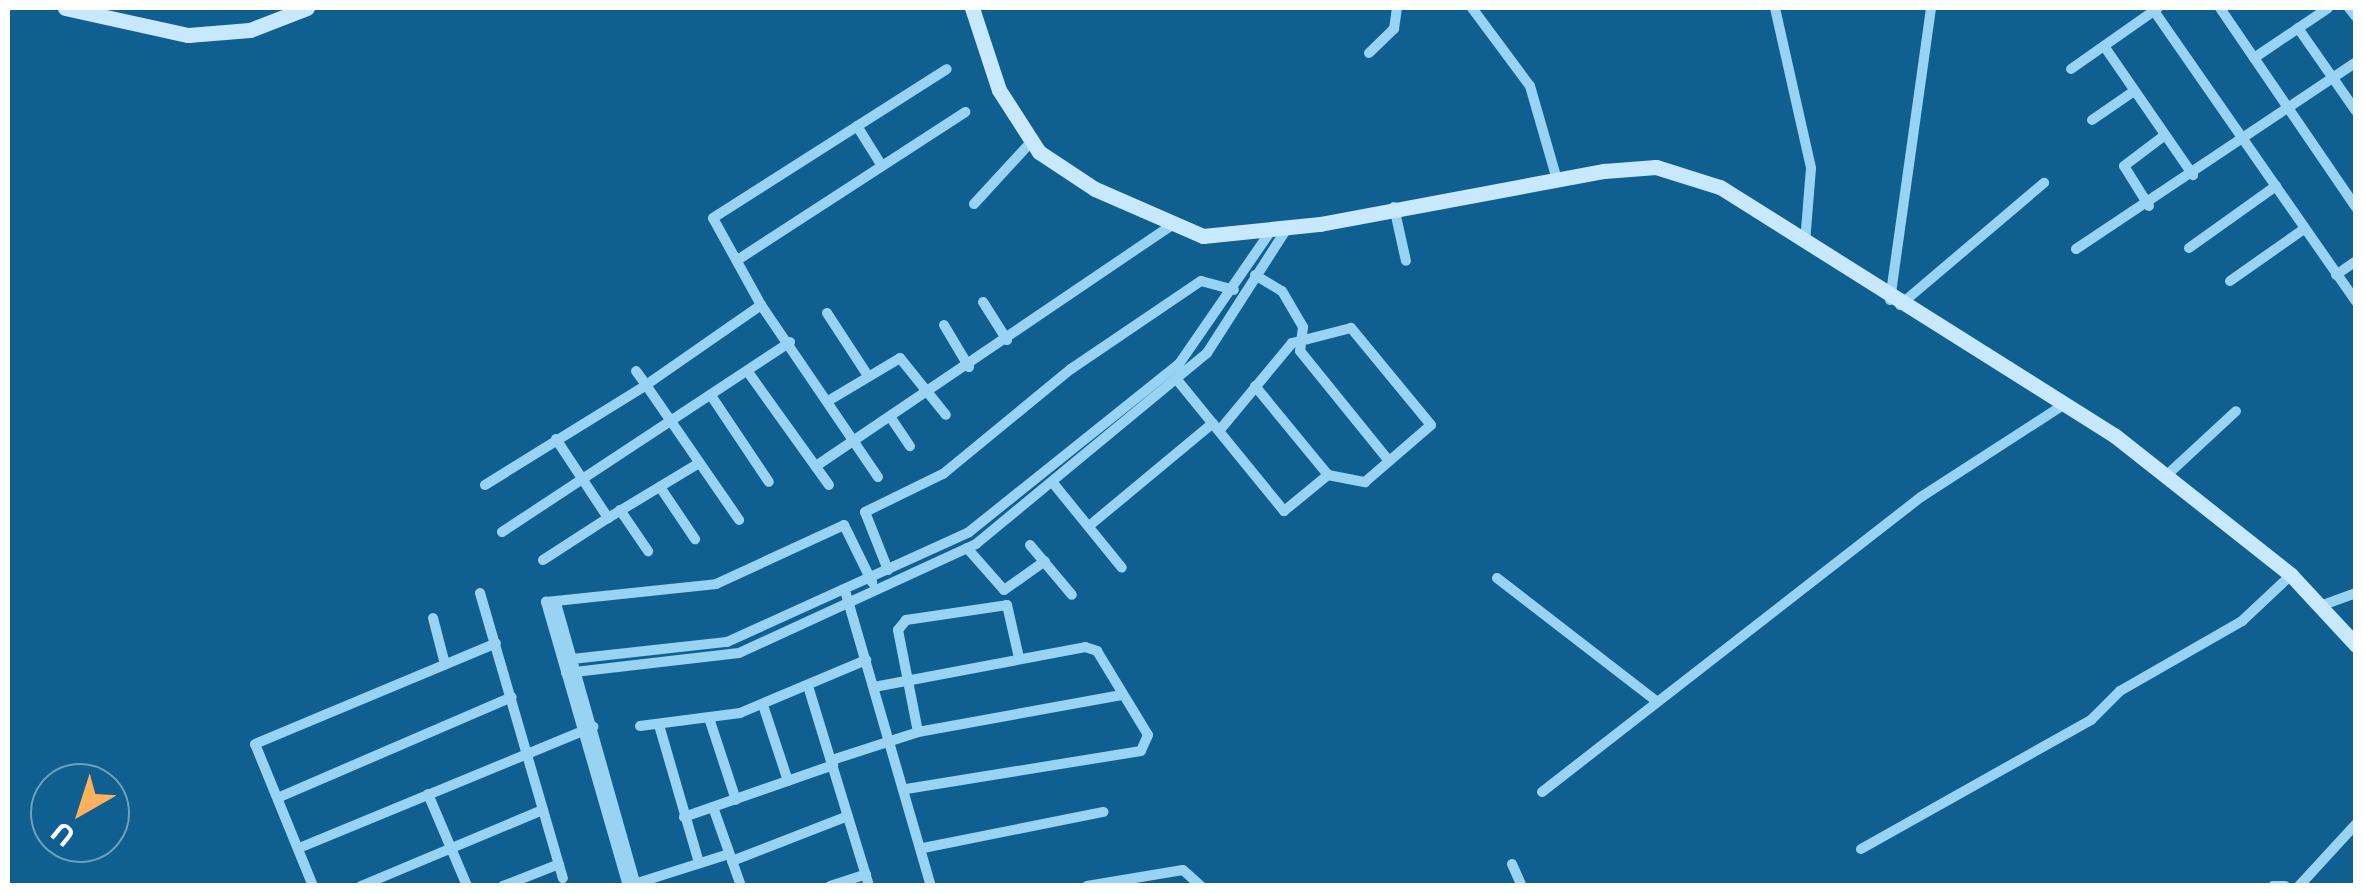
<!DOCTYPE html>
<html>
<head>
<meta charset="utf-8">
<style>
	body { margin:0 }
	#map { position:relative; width:2363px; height:893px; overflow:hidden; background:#0f6090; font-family:"Open Sans",sans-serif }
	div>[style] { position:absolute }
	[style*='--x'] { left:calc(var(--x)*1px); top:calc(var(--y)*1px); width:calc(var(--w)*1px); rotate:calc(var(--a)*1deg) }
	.street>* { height:10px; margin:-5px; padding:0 5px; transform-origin:5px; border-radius:5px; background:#99d3f3 }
	.secondary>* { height:15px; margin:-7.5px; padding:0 7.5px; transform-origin:7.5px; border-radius:7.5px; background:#c8e9fd }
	span { translate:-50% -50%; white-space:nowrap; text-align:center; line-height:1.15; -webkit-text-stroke:10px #0f6090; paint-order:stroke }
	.frame { position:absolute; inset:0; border:10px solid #fff; pointer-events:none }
	.north { position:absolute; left:30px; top:763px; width:100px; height:100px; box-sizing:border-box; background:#0f6090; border:2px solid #6fa0bc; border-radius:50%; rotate:219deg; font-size:28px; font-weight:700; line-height:40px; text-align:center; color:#fff }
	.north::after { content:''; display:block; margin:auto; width:35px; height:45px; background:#ffb15b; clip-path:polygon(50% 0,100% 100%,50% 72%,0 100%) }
</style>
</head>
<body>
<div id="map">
	<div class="street">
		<i style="--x:1472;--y:8;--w:97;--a:53.4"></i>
		<i style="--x:1530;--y:86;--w:94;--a:73.9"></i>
		<i style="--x:1775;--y:8;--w:164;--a:77.3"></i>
		<i style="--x:1811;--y:168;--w:74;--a:94.6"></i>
		<i style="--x:2152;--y:8;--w:358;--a:55.2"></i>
		<i style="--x:2220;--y:8;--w:241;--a:55.7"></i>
		<i style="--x:2349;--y:8;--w:11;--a:52"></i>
		<i style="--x:2298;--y:28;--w:101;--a:55.1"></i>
		<i style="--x:2104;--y:46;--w:157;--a:55.4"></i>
		<i style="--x:1369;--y:53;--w:35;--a:-44"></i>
		<i style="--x:1394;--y:29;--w:21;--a:-82"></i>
		<i style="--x:2254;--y:58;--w:89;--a:-34"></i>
		<i style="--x:2071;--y:69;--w:106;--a:-35"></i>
		<i style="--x:2092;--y:120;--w:51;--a:-34.6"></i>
		<i style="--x:857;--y:126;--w:47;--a:58"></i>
		<i style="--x:974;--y:204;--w:83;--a:-47.4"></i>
		<i style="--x:2149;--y:206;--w:47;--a:-122"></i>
		<i style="--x:2124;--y:166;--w:51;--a:-37.1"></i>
		<i style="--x:1394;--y:207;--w:55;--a:77.5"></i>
		<i style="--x:2189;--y:248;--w:107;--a:-35.5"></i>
		<i style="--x:2076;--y:249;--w:337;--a:-33.7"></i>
		<i style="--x:739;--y:259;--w:270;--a:-33"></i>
		<i style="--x:1255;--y:275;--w:31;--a:31"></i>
		<i style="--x:1282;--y:291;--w:42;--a:59.7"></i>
		<i style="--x:1303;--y:327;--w:24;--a:97"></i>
		<i style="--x:1300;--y:351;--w:141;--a:51"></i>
		<i style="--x:2336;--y:275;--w:24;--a:-35"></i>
		<i style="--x:2230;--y:281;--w:90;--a:-35.1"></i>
		<i style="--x:1890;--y:300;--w:295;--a:-82"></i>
		<i style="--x:983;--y:302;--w:45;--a:57.7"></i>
		<i style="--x:761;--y:305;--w:99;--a:-118.9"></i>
		<i style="--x:713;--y:218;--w:277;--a:-32.5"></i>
		<i style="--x:1900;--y:305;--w:189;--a:-40.3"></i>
		<i style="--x:827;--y:313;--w:75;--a:56.9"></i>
		<i style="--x:944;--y:325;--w:49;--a:59.2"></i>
		<i style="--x:636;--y:371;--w:17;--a:54"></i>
		<i style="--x:646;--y:385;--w:140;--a:-34.8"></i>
		<i style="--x:761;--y:305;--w:208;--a:55.8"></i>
		<i style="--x:748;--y:372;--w:139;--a:54.4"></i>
		<i style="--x:1178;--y:381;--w:168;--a:50.8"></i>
		<i style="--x:1284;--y:511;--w:57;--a:-39.3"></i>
		<i style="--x:1328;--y:475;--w:38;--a:11"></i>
		<i style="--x:1365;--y:482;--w:87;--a:-40.8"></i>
		<i style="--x:1431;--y:425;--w:126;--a:-129.5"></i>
		<i style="--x:1351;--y:328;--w:61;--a:165.7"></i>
		<i style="--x:1292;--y:343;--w:114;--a:129.7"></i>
		<i style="--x:1255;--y:386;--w:115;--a:50.6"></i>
		<i style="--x:712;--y:397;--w:102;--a:56.2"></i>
		<i style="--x:828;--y:401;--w:84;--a:-30.8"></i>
		<i style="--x:900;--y:358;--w:73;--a:51.1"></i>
		<i style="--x:891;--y:418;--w:34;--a:56"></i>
		<i style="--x:556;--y:439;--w:95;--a:56.6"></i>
		<i style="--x:608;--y:518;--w:106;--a:-31.1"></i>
		<i style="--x:816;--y:466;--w:429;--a:-34.1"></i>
		<i style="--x:2167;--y:475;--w:94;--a:-42.8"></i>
		<i style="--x:1053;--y:483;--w:109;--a:50.9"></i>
		<i style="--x:485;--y:485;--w:190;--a:-31.8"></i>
		<i style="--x:646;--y:385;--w:164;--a:55.4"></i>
		<i style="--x:660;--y:487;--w:63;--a:56.1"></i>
		<i style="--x:620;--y:510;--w:50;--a:55.7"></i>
		<i style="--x:1089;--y:526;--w:161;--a:-39.7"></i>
		<i style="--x:502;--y:532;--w:345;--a:-33.4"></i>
		<i style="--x:1030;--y:545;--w:65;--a:50"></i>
		<i style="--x:967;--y:548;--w:56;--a:48.6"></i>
		<i style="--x:1004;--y:590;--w:50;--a:-35.3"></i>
		<i style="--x:543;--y:560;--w:77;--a:-32.9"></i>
		<i style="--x:888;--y:570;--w:62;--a:-111.6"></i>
		<i style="--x:865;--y:512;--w:87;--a:-26"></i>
		<i style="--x:943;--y:474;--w:166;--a:-39.4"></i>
		<i style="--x:1071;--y:369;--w:157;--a:-34.1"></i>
		<i style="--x:1201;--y:281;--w:34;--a:15"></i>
		<i style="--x:1497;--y:578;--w:201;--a:37.7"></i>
		<i style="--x:480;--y:593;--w:297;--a:73.8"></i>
		<i style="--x:846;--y:594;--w:304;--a:73.8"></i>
		<i style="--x:556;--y:603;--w:294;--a:74.2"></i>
		<i style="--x:2323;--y:605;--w:35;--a:-20"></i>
		<i style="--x:433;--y:618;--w:48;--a:75.4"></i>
		<i style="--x:563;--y:660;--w:165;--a:-6.3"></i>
		<i style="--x:727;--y:642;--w:266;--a:-24.4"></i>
		<i style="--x:969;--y:532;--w:269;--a:-38.7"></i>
		<i style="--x:1179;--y:364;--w:160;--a:-55.4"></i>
		<i style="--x:566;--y:673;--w:174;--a:-6.6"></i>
		<i style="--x:739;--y:653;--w:261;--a:-24.7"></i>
		<i style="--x:976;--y:544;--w:300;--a:-39.6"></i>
		<i style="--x:1207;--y:353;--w:146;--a:-57.3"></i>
		<i style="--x:808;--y:686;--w:209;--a:73"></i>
		<i style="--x:874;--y:687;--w:215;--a:-10.7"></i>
		<i style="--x:1085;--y:647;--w:13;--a:18"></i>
		<i style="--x:1097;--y:651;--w:98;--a:58.7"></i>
		<i style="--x:1148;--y:735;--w:17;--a:114"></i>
		<i style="--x:1141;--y:751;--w:238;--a:170.8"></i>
		<i style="--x:763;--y:705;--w:80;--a:71.8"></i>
		<i style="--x:710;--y:721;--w:83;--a:71.8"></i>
		<i style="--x:659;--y:725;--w:144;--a:73.8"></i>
		<i style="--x:640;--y:726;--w:101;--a:-7.4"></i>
		<i style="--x:740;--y:713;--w:137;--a:-22.8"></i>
		<i style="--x:918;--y:732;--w:104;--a:-101.1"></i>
		<i style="--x:898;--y:630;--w:13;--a:-51"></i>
		<i style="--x:906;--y:620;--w:102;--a:-8.4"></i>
		<i style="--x:1007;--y:605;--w:54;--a:77.2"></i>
		<i style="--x:832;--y:760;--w:90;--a:-18"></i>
		<i style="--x:918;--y:732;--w:207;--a:-10.3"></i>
		<i style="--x:1542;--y:792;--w:480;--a:-37.9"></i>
		<i style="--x:1921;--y:497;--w:171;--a:-32.9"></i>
		<i style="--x:428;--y:794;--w:100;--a:67"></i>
		<i style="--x:282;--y:796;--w:250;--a:-23.3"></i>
		<i style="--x:713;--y:807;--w:84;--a:70.5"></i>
		<i style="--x:684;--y:817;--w:158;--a:-19.2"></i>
		<i style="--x:304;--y:846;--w:313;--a:-22.4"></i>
		<i style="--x:923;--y:848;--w:184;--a:-11.3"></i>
		<i style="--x:1861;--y:849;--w:264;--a:-29.3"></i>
		<i style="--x:2091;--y:720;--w:41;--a:-45"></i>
		<i style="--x:2120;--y:691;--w:141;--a:-29.8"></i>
		<i style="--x:2242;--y:621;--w:67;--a:-43.2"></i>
		<i style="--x:729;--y:854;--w:106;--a:162.4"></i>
		<i style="--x:628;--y:886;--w:296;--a:-106.1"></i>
		<i style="--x:546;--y:602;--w:171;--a:-6"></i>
		<i style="--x:716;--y:584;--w:141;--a:-24.7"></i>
		<i style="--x:844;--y:525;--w:64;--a:63.8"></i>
		<i style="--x:732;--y:861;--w:124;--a:-21.2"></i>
		<i style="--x:1512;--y:864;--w:24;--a:66"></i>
		<i style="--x:313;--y:886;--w:153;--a:-112.2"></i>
		<i style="--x:255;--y:744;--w:261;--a:-22.7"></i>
		<i style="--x:361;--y:886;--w:197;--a:-22.7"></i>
		<i style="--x:503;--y:886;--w:60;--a:-21.4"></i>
		<i style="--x:830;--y:886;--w:38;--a:-18"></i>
		<i style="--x:1087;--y:886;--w:97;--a:-9.5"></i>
		<i style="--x:1183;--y:870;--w:24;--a:42"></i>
		<i style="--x:2273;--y:886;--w:12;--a:0"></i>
		<i style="--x:2299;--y:886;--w:84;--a:-47.4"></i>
	</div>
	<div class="secondary">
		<i style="--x:65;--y:8;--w:126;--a:12.4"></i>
		<i style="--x:188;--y:35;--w:62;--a:-4.6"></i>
		<i style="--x:250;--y:30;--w:61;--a:-21.1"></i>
		<i style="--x:972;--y:8;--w:86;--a:71.8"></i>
		<i style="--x:999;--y:90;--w:74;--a:57.2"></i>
		<i style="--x:1039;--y:152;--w:67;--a:33.5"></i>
		<i style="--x:1095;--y:189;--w:118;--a:23.5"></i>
		<i style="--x:1203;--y:236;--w:118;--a:-5.9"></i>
		<i style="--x:1320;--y:224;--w:289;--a:-10.6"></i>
		<i style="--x:1604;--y:171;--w:52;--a:-4.4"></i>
		<i style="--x:1656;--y:167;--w:67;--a:17.4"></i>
		<i style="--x:1720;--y:187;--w:466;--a:32.2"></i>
		<i style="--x:2114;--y:435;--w:226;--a:38.3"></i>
		<i style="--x:2291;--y:575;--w:96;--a:47.1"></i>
	</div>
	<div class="frame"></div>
	<div class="north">U</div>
</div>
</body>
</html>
